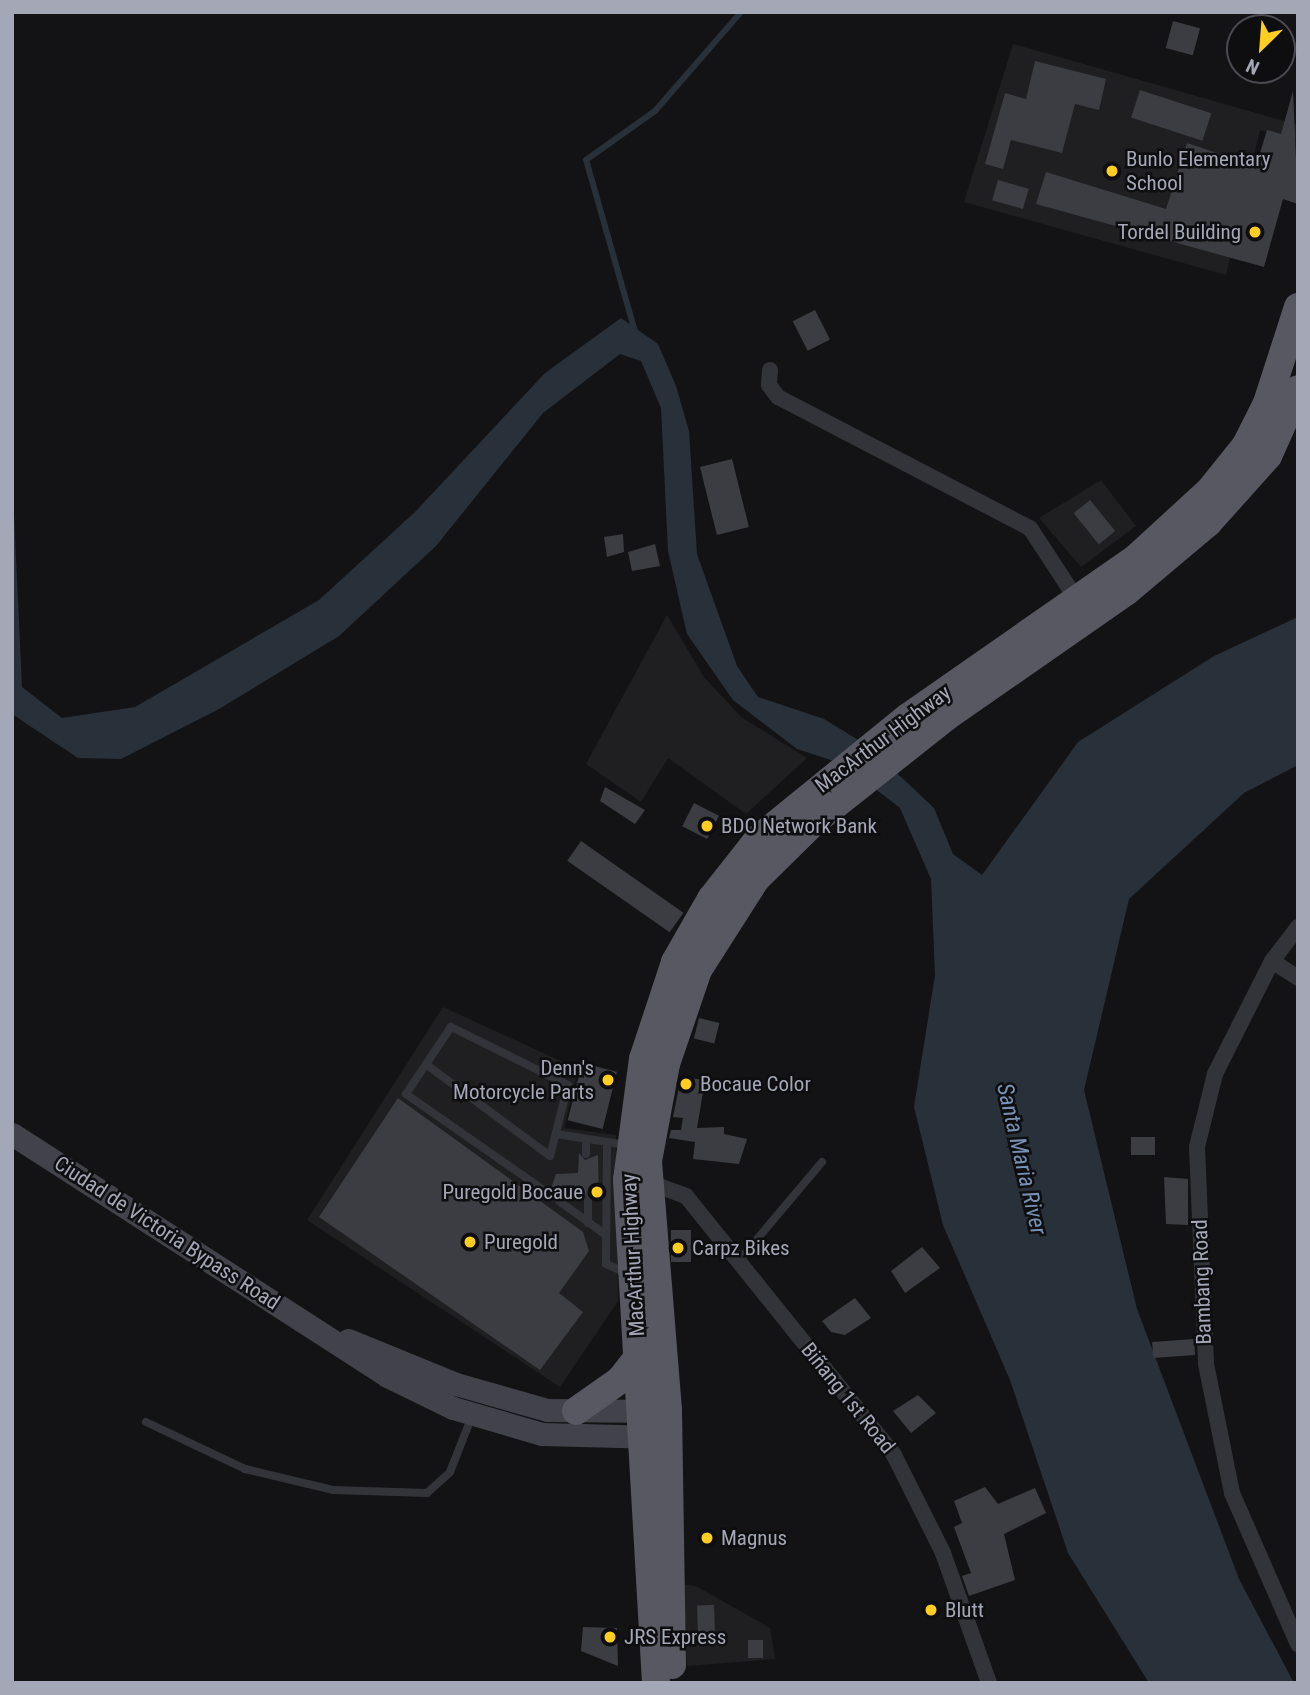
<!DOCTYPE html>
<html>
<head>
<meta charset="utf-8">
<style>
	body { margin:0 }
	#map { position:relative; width:1310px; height:1695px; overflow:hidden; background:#131315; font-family:"Roboto Condensed",sans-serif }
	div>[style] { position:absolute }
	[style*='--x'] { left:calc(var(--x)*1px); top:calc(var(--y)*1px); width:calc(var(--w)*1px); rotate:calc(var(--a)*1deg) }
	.built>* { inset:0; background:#1f1f22 }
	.water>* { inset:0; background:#283039 }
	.stream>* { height:6px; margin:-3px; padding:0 3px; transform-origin:3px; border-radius:3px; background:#283039 }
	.building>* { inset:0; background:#3c3d42; transform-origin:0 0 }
	.service>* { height:8px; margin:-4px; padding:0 4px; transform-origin:4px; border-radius:4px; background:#33343a }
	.minor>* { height:16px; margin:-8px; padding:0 8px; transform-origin:8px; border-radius:8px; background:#33343a }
	.secondary>* { height:23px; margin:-11.5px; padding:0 11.5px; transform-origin:11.5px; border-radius:11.5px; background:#41424a }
	.trunk>* { height:28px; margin:-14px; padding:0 14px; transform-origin:14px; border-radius:14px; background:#575862 }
	.dots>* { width:19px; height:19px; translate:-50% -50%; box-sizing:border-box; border:4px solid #0e0e10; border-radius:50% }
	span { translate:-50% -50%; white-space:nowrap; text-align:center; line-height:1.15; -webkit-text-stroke:5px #0e0e10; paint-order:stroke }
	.poi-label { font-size:21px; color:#a3a7b6 }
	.left { translate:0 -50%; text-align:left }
	.right { translate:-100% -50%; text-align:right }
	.street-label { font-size:21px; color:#a3a7b6 }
	.water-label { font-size:23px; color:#7791b5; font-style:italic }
	.frame { position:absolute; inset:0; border:14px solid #a3a7b6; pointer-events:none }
	.north { position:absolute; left:1226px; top:14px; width:70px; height:70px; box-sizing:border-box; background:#0e0e10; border:2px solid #4a4b52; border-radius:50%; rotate:205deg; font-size:19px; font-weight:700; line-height:28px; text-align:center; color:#a3a7b6 }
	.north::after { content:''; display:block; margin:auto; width:24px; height:32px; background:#ffce21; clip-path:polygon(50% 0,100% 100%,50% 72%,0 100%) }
</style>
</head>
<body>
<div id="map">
	<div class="built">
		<i style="clip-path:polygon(1013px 44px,1298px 125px,1298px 140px,1260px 130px,1226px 275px,964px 202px)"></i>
		<i style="clip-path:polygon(1101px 480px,1136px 526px,1081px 567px,1039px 518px)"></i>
		<i style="clip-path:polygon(667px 615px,704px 677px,741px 717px,807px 758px,746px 814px,668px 758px,641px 802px,586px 764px)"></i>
		<i style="clip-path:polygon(443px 1007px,578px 1069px,564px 1128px,616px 1135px,618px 1301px,560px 1387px,307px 1220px)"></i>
		<i style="clip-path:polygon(680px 1584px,696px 1586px,770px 1628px,775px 1659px,687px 1666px)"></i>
	</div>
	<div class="water">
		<i style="clip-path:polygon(621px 318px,658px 344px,676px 386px,689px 431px,697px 554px,737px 666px,758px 697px,824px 719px,868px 746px,934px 808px,953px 854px,982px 875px,1078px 742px,1214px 656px,1298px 617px,1298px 765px,1244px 793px,1129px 899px,1084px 1090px,1137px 1309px,1239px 1579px,1294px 1683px,1149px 1683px,1068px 1553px,1010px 1380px,943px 1225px,914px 1107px,935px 975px,931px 879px,900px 808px,843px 764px,797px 749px,733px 700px,687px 634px,668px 551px,661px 408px,641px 361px,620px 354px,543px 413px,436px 546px,339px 636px,219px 709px,121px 759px,78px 758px,12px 714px,12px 471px,22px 687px,62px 718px,135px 707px,319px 600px,415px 512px,545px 373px)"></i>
	</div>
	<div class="stream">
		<i style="--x:636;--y:335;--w:182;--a:-105.9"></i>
		<i style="--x:586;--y:160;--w:85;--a:-35.4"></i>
		<i style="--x:655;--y:111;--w:131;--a:-49"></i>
	</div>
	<div class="building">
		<i style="left:1173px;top:21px;width:28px;height:28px;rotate:15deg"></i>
		<i style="clip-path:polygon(1035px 61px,1106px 79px,1099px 110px,1075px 104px,1062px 153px,1011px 140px,1003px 169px,985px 164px,1005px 93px,1026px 99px)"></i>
		<i style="left:1140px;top:90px;width:75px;height:29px;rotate:18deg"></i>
		<i style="clip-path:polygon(1293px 91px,1298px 204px,1283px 199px,1264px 267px,1036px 204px,1046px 172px,1166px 209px,1187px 143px,1256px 166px,1267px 130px,1281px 134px)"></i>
		<i style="left:998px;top:180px;width:32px;height:21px;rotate:16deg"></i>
		<i style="left:815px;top:310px;width:33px;height:25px;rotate:63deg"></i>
		<i style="left:732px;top:459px;width:70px;height:33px;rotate:76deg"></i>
		<i style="left:1090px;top:500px;width:40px;height:21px;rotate:51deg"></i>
		<i style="clip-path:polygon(623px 534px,624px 552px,607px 557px,604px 537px)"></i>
		<i style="clip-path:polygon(655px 544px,660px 566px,632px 571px,628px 552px)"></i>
		<i style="clip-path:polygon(605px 787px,645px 810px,635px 824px,600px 801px)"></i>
		<i style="left:694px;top:803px;width:28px;height:26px;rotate:27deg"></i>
		<i style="left:581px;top:841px;width:125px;height:24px;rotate:35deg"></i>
		<i style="left:699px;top:1018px;width:21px;height:21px;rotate:14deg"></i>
		<i style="left:582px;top:1063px;width:36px;height:59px;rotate:14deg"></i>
		<i style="clip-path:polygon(681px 1077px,705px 1080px,697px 1128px,724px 1127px,724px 1134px,747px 1139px,739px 1164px,693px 1159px,695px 1142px,669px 1138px,671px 1130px,681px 1130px,683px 1118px,673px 1117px)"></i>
		<i style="clip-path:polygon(398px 1098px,583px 1232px,589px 1251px,559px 1293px,583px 1312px,540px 1370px,319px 1217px)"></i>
		<i style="left:1131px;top:1137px;width:24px;height:18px"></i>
		<i style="clip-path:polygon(579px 1153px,585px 1160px,598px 1155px,599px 1199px,589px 1192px,581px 1198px,548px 1197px,556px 1174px,578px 1173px)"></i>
		<i style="clip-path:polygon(1164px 1177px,1188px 1179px,1188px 1225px,1166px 1224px)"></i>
		<i style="left:671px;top:1230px;width:20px;height:32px"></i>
		<i style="clip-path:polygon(922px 1247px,940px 1268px,905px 1293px,891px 1271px)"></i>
		<i style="clip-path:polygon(855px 1298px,871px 1318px,845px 1335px,831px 1332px,822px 1321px)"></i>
		<i style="left:1194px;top:1339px;width:16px;height:42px;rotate:86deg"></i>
		<i style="clip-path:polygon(918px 1395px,936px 1413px,911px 1433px,893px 1411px)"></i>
		<i style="clip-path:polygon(985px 1487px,998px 1504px,1035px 1488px,1046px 1513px,1004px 1534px,1015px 1580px,969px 1596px,962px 1576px,971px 1573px,954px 1527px,962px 1523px,954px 1501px)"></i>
		<i style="left:714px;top:1605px;width:27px;height:17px;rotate:88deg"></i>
		<i style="clip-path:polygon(583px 1627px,617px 1628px,618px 1666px,581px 1651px)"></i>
		<i style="left:748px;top:1640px;width:15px;height:18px"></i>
	</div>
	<div class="service">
		<i style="--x:427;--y:1065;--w:153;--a:36.5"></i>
		<i style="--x:550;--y:1156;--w:73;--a:-75.8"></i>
		<i style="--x:568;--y:1085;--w:131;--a:-153.6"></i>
		<i style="--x:451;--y:1027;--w:81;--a:123.9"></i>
		<i style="--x:406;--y:1094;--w:169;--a:34.9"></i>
		<i style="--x:556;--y:1134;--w:71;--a:8.9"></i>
		<i style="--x:607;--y:1144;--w:120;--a:90.5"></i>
		<i style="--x:606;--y:1264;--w:22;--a:24"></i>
		<i style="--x:586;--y:1154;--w:14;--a:-90"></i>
		<i style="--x:559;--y:1201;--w:58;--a:35.9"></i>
		<i style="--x:588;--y:1223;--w:25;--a:-90"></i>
		<i style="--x:737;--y:1263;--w:132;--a:-49.9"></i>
		<i style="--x:146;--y:1422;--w:110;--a:25.4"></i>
		<i style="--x:245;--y:1469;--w:90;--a:13.4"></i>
		<i style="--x:333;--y:1490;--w:94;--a:1.8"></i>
		<i style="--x:427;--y:1493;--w:31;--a:-42"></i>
		<i style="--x:450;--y:1472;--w:60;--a:-68.6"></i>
	</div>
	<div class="minor">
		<i style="--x:770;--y:370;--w:15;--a:94"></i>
		<i style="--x:769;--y:385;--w:15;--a:53"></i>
		<i style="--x:778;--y:397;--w:284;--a:27.5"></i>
		<i style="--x:1030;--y:528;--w:93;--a:56.8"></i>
		<i style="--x:1298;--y:927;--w:43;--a:127.4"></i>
		<i style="--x:1272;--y:961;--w:127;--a:116.8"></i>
		<i style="--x:1215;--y:1074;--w:75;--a:103.9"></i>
		<i style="--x:1197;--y:1147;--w:217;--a:87.6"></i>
		<i style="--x:1206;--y:1364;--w:132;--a:78.6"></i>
		<i style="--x:1232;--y:1493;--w:165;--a:66.4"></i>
		<i style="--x:1272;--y:961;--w:31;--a:33"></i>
		<i style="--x:645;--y:1181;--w:44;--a:20.1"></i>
		<i style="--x:686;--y:1196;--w:332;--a:51.2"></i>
		<i style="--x:894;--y:1455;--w:110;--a:63.4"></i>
		<i style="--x:943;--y:1553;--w:138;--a:70.5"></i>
	</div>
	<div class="secondary">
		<i style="--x:12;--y:1134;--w:446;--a:32.8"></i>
		<i style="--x:387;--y:1376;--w:73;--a:25.9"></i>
		<i style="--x:453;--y:1408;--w:93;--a:16.3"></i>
		<i style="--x:542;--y:1434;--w:116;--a:1.5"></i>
		<i style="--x:348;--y:1340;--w:117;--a:22.2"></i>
		<i style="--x:456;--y:1384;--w:95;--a:15.9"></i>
		<i style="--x:547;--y:1410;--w:108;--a:0.5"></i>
	</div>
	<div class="trunk">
		<i style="--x:576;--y:1411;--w:54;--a:-35.2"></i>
		<i style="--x:620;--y:1380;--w:29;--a:-52"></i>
		<i style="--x:672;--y:1665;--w:255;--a:-90.9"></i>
		<i style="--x:668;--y:1410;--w:250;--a:-94.6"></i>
		<i style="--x:648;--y:1161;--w:99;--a:-79.5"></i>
		<i style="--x:666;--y:1064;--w:99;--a:-71.2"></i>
		<i style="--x:698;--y:970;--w:108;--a:-57.5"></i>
		<i style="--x:756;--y:879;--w:83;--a:-44.5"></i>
		<i style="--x:815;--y:821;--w:167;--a:-38.4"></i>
		<i style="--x:946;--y:717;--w:221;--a:-34.8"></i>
		<i style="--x:1127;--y:591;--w:106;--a:-40"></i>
		<i style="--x:1208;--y:523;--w:90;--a:-48.2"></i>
		<i style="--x:1268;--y:456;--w:73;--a:-65.9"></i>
		<i style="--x:656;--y:1683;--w:504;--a:-93.3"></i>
		<i style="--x:627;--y:1180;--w:122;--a:-82.5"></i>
		<i style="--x:643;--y:1059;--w:102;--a:-71.7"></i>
		<i style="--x:675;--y:962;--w:73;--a:-60.3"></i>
		<i style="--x:711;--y:899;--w:78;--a:-51.8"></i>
		<i style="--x:759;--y:838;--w:192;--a:-39.1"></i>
		<i style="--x:908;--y:717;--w:279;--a:-34.9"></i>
		<i style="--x:1137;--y:557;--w:99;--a:-42.5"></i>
		<i style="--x:1210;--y:490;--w:58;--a:-51.3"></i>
		<i style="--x:1246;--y:445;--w:47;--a:-63.4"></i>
		<i style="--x:1267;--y:403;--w:101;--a:-72.1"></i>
	</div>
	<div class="dots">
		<i style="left:1112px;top:171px;background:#ffce21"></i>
		<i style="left:1255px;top:232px;background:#ffce21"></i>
		<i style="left:707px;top:826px;background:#ffce21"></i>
		<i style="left:608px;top:1080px;background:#ffce21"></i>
		<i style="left:686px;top:1084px;background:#ffce21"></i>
		<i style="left:597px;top:1192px;background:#ffce21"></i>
		<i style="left:470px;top:1242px;background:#ffce21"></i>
		<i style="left:678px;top:1248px;background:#ffce21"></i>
		<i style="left:707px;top:1538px;background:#ffce21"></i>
		<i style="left:931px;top:1610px;background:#ffce21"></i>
		<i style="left:610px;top:1637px;background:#ffce21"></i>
	</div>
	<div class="poi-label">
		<span class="left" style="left:1126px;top:171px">Bunlo Elementary<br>School</span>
		<span class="right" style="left:1241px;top:232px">Tordel Building</span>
		<span class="left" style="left:721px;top:826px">BDO Network Bank</span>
		<span class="right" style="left:594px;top:1080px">Denn's<br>Motorcycle Parts</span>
		<span class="left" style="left:700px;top:1084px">Bocaue Color</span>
		<span class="right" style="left:583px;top:1192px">Puregold Bocaue</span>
		<span class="left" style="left:484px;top:1242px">Puregold</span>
		<span class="left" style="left:692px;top:1248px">Carpz Bikes</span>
		<span class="left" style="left:721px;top:1538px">Magnus</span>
		<span class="left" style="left:945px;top:1610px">Blutt</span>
		<span class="left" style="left:624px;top:1637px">JRS Express</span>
	</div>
	<div class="street-label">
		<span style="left:883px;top:739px;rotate:-37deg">MacArthur Highway</span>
		<span style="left:167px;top:1233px;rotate:33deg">Ciudad de Victoria Bypass Road</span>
		<span style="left:633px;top:1255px;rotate:-93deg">MacArthur Highway</span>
		<span style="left:1202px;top:1282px;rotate:-92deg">Bambang Road</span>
		<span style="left:848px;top:1398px;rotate:51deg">Biñang 1st Road</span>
	</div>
	<div class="water-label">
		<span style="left:1021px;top:1159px;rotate:77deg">Santa Maria River</span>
	</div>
	<div class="frame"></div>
	<div class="north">N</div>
</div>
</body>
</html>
